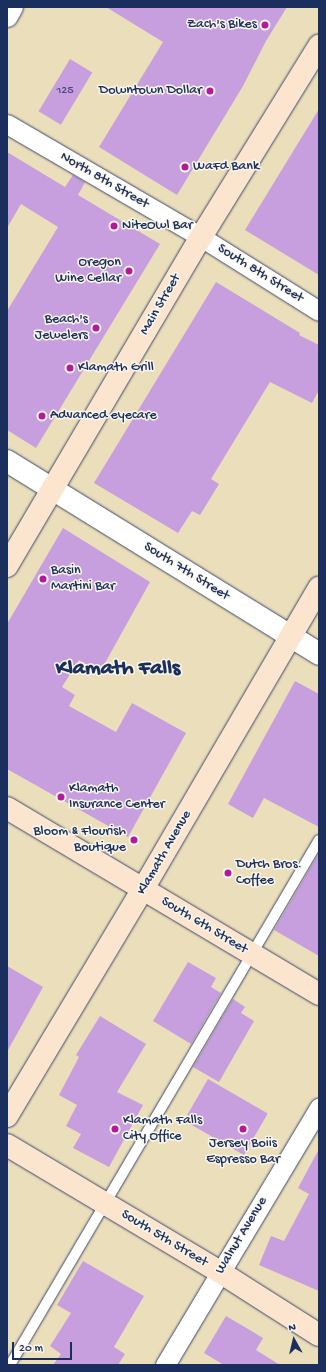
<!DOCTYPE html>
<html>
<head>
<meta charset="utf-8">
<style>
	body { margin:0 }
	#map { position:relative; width:326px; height:1372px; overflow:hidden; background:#ebdeba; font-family:"Gochi Hand",sans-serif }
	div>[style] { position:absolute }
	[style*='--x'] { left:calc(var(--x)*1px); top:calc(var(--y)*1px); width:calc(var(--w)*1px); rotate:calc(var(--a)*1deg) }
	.building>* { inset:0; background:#c79fde; transform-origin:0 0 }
	.roads { filter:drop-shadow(0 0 1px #3a496c) drop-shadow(0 0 1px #3a496c) }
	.service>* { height:10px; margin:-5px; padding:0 5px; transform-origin:5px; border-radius:5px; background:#fff }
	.minor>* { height:19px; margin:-9.5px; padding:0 9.5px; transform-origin:9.5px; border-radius:9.5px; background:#fff }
	.tertiary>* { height:22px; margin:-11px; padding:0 11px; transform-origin:11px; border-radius:11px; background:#fff }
	.secondary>* { height:22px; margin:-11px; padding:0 11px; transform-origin:11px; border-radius:11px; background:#fce5cf }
	.dots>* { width:11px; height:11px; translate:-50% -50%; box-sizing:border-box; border:2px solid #fbf7ec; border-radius:50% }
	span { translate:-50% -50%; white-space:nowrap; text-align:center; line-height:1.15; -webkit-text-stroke:3px #fbf7ec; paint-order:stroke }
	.number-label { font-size:12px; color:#464b7e }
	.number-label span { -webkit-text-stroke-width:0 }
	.poi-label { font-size:14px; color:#1b2f5e }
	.right { translate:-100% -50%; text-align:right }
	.left { translate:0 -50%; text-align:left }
	.street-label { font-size:14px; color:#1b2f5e }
	.town-label { font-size:22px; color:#1b2f5e; font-weight:700 }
	.frame { position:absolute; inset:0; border:8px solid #1b2f5e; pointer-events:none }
	.north { position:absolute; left:274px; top:1320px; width:40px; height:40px; -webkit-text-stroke:3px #fbf7ec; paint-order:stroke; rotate:352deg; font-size:11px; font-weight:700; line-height:16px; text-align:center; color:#1b2f5e }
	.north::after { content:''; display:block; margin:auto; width:14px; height:18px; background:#1b2f5e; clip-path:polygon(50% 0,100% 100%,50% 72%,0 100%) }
	.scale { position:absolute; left:12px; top:1342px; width:60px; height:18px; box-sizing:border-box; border:2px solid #1b2f5e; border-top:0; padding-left:5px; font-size:12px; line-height:14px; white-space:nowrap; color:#1b2f5e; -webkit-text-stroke:3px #fbf7ec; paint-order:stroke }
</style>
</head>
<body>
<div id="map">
	<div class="building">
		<i style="clip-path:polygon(106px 7px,287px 7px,266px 41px,243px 86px,177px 195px,99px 147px,163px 42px)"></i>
		<i style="left:70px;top:59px;width:26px;height:61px;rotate:31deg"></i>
		<i style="clip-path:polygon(319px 109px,319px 275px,245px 230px)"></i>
		<i style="clip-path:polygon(7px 152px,65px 187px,73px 175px,85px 182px,78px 195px,160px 244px,36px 448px,7px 430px,7px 311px,58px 227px,21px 204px,7px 228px)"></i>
		<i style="clip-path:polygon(216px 282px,300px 333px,299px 335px,319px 345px,319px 390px,312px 403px,270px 382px,211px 479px,219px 484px,200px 515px,192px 511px,178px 533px,94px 483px)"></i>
		<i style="clip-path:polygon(63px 528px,150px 582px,100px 672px,79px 660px,62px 687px,75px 695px,69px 706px,116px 732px,132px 703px,186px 733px,128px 837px,7px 769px,7px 624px)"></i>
		<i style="clip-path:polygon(295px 681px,319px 694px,319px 827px,264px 798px,253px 818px,228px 804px)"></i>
		<i style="clip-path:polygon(319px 853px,319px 956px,274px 930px)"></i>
		<i style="clip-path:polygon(188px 962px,216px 978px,211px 987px,221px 993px,191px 1044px,153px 1021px)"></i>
		<i style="clip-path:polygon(7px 966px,43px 987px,7px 1052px)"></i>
		<i style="clip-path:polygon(233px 999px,245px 1007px,241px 1013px,254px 1021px,219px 1082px,193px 1067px)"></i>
		<i style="clip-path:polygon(100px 1016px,146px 1044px,117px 1092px,143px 1105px,109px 1167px,73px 1148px,81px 1134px,66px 1126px,77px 1105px,59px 1095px,79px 1057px,76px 1055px)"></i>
		<i style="left:208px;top:1079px;width:69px;height:48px;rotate:30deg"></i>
		<i style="clip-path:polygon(319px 1149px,319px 1291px,259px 1265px,271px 1236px,284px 1241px,309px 1194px,298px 1188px)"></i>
		<i style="clip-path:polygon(83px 1261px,144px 1296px,114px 1347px,125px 1354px,118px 1365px,53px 1365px,61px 1354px,50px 1346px,71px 1313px,57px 1305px)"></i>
		<i style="clip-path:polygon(226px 1316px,263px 1338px,256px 1350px,280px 1365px,224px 1365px,204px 1353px)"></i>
	</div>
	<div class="roads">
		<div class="service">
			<i style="--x:10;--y:1365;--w:609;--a:-59.52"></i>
		</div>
		<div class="minor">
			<i style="--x:7;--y:124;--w:225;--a:30.2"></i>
			<i style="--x:201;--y:237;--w:139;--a:32.1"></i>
			<i style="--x:165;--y:1365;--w:300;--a:-59.1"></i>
		</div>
		<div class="tertiary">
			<i style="--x:7;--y:16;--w:10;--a:-61"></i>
			<i style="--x:7;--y:461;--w:367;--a:31.7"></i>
		</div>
		<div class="secondary">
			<i style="--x:7;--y:566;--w:382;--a:-59.5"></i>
			<i style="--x:201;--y:237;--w:225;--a:-58.3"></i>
			<i style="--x:7;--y:808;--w:363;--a:30.8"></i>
			<i style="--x:7;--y:1116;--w:265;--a:-59.1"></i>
			<i style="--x:143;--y:889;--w:349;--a:-59.7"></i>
			<i style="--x:7;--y:1145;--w:248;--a:30.8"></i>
			<i style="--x:220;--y:1272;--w:117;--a:32.5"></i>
		</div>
	</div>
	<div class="dots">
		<i style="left:265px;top:25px;background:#b5179e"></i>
		<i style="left:210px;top:91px;background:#b5179e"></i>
		<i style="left:185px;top:167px;background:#b5179e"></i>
		<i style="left:114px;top:226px;background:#b5179e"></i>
		<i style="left:129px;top:271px;background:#b5179e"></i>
		<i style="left:96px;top:328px;background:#b5179e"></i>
		<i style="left:70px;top:368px;background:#b5179e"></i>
		<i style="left:42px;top:416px;background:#b5179e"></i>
		<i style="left:43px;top:579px;background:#b5179e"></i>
		<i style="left:61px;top:797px;background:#b5179e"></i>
		<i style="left:134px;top:840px;background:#b5179e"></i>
		<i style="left:228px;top:873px;background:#b5179e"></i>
		<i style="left:115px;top:1129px;background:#b5179e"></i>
		<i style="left:243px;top:1129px;background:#b5179e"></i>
	</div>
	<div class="number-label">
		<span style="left:65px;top:92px">125</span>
	</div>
	<div class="poi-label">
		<span class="right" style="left:257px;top:25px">Zach's Bikes</span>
		<span class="right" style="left:202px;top:91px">Downtown Dollar</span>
		<span class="left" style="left:193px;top:167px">WaFd Bank</span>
		<span class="left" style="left:122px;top:226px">NiteOwl Bar</span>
		<span class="right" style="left:121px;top:271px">Oregon<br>Wine Cellar</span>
		<span class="right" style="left:88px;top:328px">Beach's<br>Jewelers</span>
		<span class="left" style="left:78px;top:368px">Klamath Grill</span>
		<span class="left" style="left:50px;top:416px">Advanced eyecare</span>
		<span class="left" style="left:51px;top:579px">Basin<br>Martini Bar</span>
		<span class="left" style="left:69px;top:797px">Klamath<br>Insurance Center</span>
		<span class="right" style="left:126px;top:840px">Bloom &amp; Flourish<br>Boutique</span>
		<span class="left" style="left:236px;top:873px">Dutch Bros.<br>Coffee</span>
		<span class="left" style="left:123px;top:1129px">Klamath Falls<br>City Office</span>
		<span style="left:243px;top:1152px">Jersey Boiis<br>Espresso Bar</span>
	</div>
	<div class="street-label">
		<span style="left:104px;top:181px;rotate:30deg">North 8th Street</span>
		<span style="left:260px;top:274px;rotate:32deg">South 8th Street</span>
		<span style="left:161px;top:305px;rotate:-60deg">Main Street</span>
		<span style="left:186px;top:572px;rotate:32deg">South 7th Street</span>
		<span style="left:165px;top:853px;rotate:-60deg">Klamath Avenue</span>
		<span style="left:204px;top:926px;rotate:31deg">South 6th Street</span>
		<span style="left:242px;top:1236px;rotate:-59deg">Walnut Avenue</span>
		<span style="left:164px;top:1239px;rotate:31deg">South 5th Street</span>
	</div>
	<div class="town-label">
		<span style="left:118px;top:670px">Klamath Falls</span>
	</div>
	<div class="frame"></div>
	<div class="north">N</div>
	<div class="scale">20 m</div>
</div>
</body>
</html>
